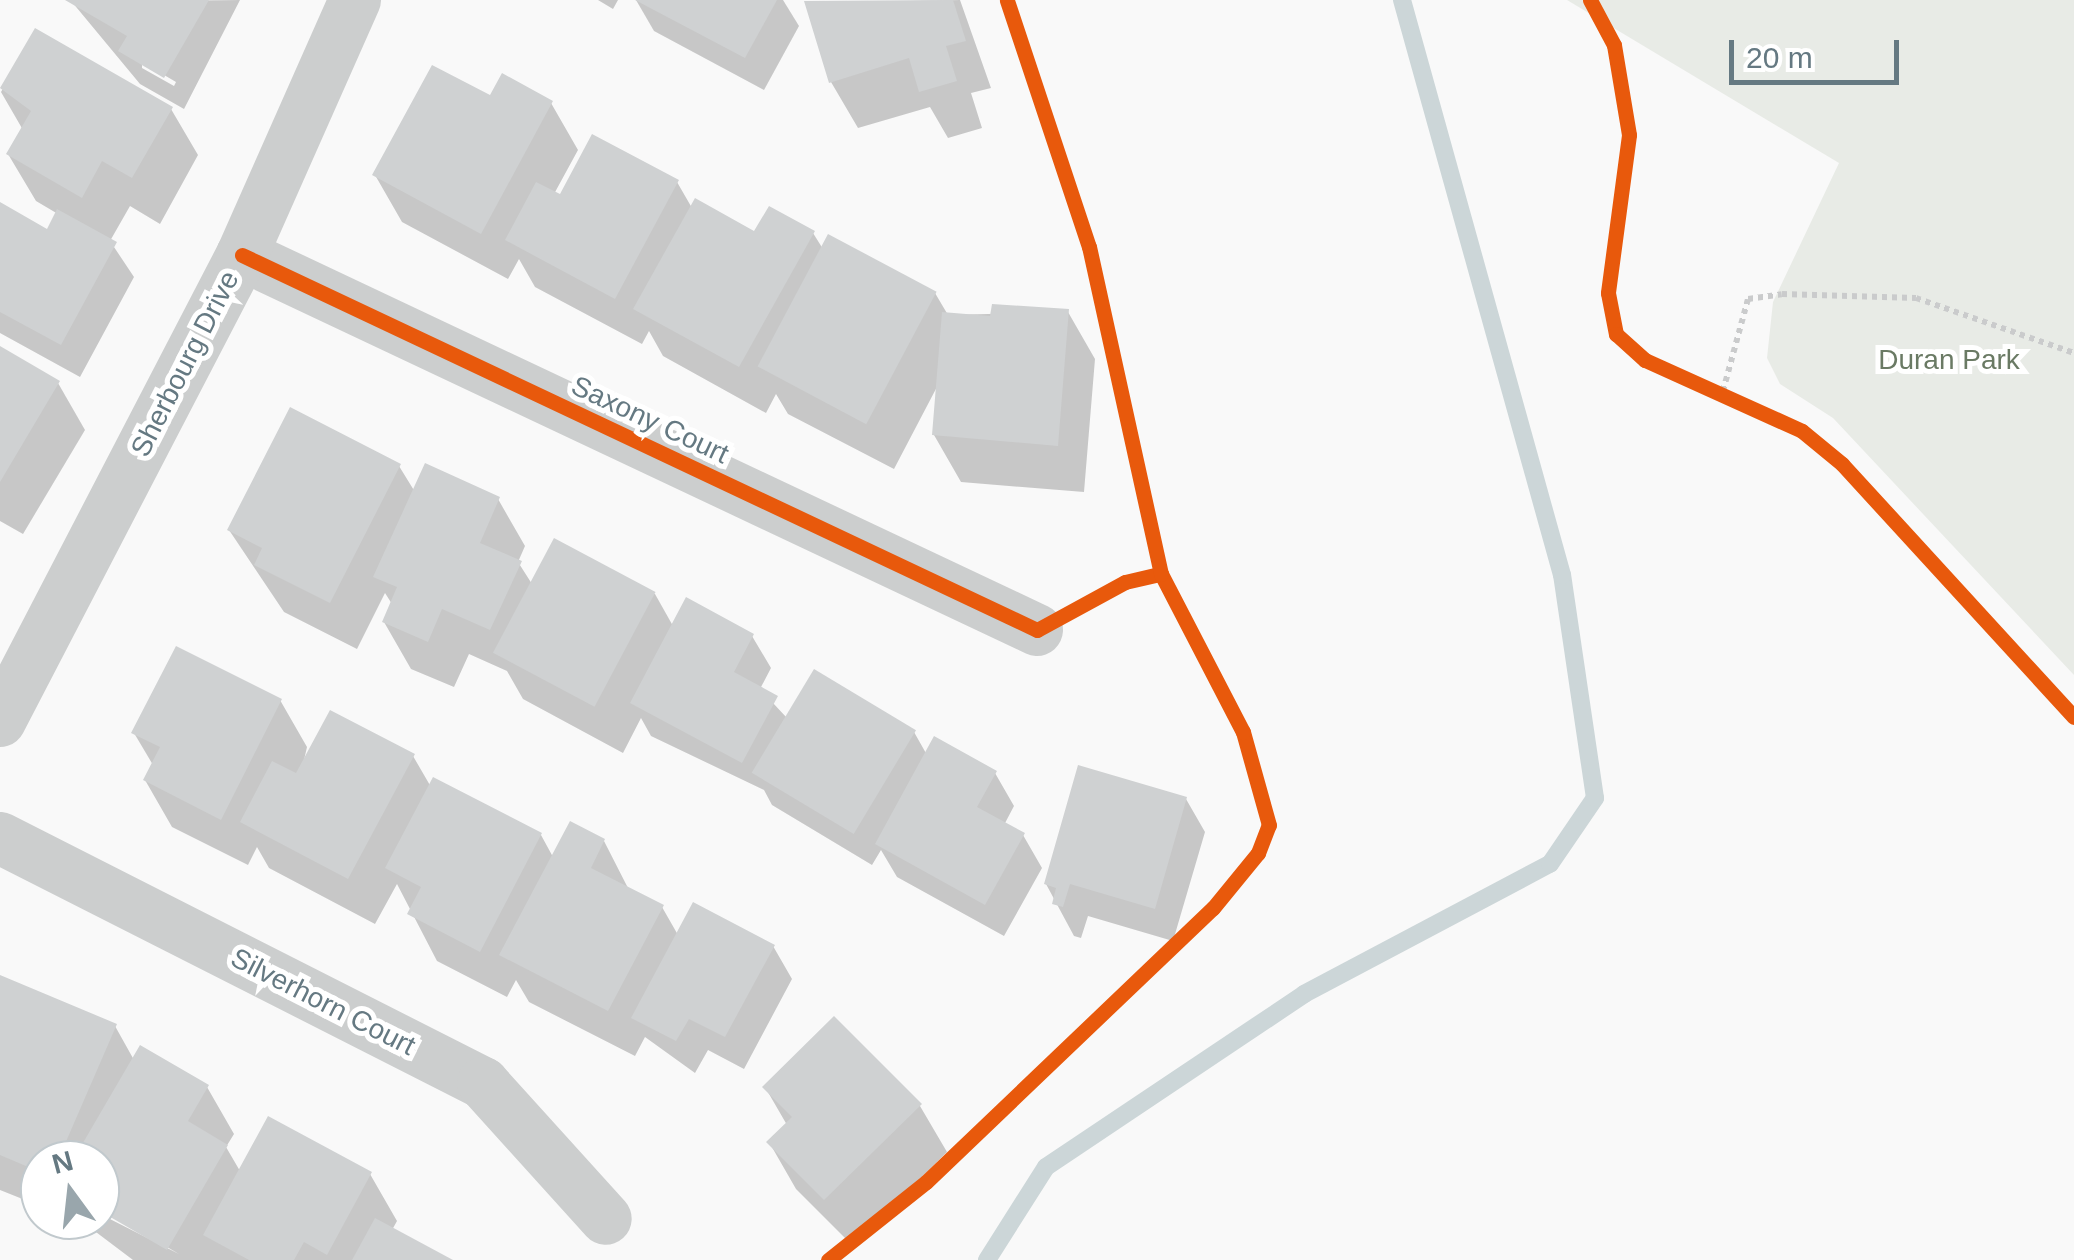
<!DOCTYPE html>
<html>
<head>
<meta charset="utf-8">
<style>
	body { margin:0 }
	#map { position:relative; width:2074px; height:1260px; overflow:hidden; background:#f9f9f9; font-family:Helvetica,sans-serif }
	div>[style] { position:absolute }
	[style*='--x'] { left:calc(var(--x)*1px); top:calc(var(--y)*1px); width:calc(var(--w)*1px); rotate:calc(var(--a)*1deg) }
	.green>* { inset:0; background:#e8ebe6 }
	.shadow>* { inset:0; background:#0003 }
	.stream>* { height:18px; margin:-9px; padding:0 9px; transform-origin:9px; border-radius:9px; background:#ccd6d8 }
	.building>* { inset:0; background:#cfd1d2; transform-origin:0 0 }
	.path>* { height:6px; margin-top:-3px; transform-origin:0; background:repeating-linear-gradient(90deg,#cacbcc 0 5px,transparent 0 10px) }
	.street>* { height:52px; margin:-26px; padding:0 26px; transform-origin:26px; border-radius:26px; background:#cccece }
	.cycleway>* { height:15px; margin:-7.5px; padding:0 7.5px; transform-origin:7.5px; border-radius:7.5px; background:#e8590c }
	span { translate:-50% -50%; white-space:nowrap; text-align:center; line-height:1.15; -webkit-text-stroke:10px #fff; paint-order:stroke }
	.park-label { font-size:28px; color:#6a7a64 }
	.street-label { font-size:28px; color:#657982 }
	.north { position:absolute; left:20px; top:1140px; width:100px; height:100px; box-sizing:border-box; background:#fff; border:2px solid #c1c9cd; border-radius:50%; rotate:345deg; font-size:28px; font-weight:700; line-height:40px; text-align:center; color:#657982 }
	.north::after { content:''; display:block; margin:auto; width:35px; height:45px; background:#99a6ac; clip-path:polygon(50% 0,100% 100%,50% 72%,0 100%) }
	.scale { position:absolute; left:1729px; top:40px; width:170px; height:45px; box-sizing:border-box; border:5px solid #657982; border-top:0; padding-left:12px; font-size:30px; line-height:35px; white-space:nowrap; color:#657982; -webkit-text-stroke:8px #fff; paint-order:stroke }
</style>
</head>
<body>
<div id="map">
	<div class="green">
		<i style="clip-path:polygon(1567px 0,2074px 0,2074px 675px,1833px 418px,1780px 384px,1767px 358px,1773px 302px,1839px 163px)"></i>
	</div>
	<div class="shadow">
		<i style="clip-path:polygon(evenodd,240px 0,184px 109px,140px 84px,72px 2px,240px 0,142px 62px,176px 82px,174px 86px,142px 68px,142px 62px)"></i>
		<i style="clip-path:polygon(598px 0,618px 0,613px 9px)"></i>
		<i style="clip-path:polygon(636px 0,783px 0,799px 26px,764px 90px,654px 31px)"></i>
		<i style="clip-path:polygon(960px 0,991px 88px,971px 93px,982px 128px,948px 138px,930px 107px,858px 128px,831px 82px,807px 3px)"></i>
		<i style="clip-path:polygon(36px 32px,171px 109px,198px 155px,160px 224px,130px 206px,110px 241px,134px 277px,80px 377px,0 333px,0 209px,48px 232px,58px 214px,36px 201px,8px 154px,23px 130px,1px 92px)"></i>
		<i style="clip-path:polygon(491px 99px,551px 103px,578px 150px,554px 194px,561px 197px,677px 182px,692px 208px,755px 234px,813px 233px,823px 249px,935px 293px,948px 315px,1068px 312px,1095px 359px,1084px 492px,961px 482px,934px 435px,938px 385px,894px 469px,788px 414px,776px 394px,766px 413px,663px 356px,649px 331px,642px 344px,535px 287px,519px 259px,508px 279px,402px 222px,375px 175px)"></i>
		<i style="clip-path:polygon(0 349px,58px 383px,85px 430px,23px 534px,0 521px)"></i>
		<i style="clip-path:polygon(399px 466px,415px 492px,498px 499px,525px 546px,518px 562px,532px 584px,655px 594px,673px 626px,752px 636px,771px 668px,760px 689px,787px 718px,914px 732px,927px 755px,995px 773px,1014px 806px,1004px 825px,1023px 835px,1042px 868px,1004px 936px,897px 877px,881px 850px,872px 865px,772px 805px,764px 790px,651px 736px,641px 718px,623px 753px,523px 699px,507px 671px,469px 654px,454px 687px,411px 669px,384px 622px,392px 604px,385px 593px,357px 649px,284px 612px,229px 530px)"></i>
		<i style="clip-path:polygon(280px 700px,307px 747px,302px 769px,413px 756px,431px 787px,541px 835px,553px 857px,604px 841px,629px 890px,662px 907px,678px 935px,773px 946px,792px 979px,744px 1069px,708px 1050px,695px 1073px,645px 1037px,635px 1056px,529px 1002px,516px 980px,507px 997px,437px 961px,397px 884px,375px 924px,269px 868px,257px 847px,248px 865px,172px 827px,145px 780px,153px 765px,134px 733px)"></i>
		<i style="clip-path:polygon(1186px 799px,1205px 832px,1173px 941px,1088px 916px,1081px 938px,1074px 936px,1046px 884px)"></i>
		<i style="clip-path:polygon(0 977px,115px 1026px,134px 1060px,207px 1087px,234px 1134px,226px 1147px,240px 1171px,370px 1174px,397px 1221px,392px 1230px,448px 1260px,133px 1260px,80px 1220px,100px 1214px,179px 1254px,100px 1208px,100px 1160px,40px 1160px,40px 1206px,0 1190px)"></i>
		<i style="clip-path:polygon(765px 1087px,920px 1106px,947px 1152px,852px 1245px,796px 1189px,769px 1142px,787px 1125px)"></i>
	</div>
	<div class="stream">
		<i style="--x:987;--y:1260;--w:110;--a:-57.6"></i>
		<i style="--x:1046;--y:1167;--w:311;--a:-33.8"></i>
		<i style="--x:1304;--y:994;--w:278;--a:-27.9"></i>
		<i style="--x:1550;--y:864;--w:80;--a:-55.7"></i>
		<i style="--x:1595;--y:798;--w:225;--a:-98.4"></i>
		<i style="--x:1562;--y:575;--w:597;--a:-105.55"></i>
	</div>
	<div class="building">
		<i style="clip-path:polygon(65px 0,209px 0,164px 78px,118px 51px,127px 36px)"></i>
		<i style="clip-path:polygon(635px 0,777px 0,745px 58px)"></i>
		<i style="clip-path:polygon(953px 0,966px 41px,946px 46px,957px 81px,919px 92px,909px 58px,829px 83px,804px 1px)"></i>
		<i style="clip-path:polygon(35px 28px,173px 107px,132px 178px,102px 161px,82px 198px,6px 154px,31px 111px,0 88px)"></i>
		<i style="clip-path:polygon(432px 65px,490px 95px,502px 73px,553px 101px,481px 234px,372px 175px)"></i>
		<i style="clip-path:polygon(592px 134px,679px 180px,615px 299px,505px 240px,536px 182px,560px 194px)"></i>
		<i style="clip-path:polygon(695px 198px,754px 231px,769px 206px,815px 231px,739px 367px,633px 309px)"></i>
		<i style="clip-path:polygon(0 202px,47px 229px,57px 209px,117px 242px,61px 345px,0 312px)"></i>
		<i style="left:828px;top:234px;width:123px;height:150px;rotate:28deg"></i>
		<i style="clip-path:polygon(992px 304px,1069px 309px,1058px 446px,932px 435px,942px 312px,990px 316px)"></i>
		<i style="clip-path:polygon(0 346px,60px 381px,0 482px)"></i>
		<i style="clip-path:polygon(290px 407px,401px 464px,330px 603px,254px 565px,262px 548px,227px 530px)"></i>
		<i style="clip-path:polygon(425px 463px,500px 497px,480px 543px,522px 561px,490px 630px,442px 609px,428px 642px,382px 622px,397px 587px,373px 577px)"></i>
		<i style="left:554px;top:538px;width:115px;height:130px;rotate:28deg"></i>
		<i style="clip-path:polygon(686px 597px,754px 634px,734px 672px,778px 696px,742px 763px,630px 703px)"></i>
		<i style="clip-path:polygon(176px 646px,282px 699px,221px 820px,143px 780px,160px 747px,131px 733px)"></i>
		<i style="left:814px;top:669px;width:119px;height:121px;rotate:31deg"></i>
		<i style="clip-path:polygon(330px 710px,415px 754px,348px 879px,240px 822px,272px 761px,296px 773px)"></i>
		<i style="clip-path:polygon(934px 736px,997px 771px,977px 807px,1025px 833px,985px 905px,875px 844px)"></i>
		<i style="clip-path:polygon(1078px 765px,1187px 797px,1155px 909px,1070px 884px,1063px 907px,1052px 904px,1056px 888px,1044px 884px)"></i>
		<i style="clip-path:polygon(433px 777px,542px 833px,480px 952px,407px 914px,421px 887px,385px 868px)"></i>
		<i style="clip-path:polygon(570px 821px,605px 839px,591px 868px,664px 905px,608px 1011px,499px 955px)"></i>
		<i style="clip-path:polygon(693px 902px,775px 945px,725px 1037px,689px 1019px,676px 1041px,631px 1018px)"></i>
		<i style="clip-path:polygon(0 975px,117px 1024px,58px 1160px,40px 1160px,40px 1172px,0 1155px)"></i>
		<i style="clip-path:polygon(834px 1016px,922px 1104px,824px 1200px,766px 1142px,792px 1117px,762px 1087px)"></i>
		<i style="clip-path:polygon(140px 1045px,209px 1085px,188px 1121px,228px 1145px,167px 1250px,100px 1211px,100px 1160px,73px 1160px)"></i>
		<i style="clip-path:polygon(268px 1116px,372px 1172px,327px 1255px,304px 1242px,294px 1260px,249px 1260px,203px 1235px)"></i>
		<i style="clip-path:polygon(375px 1218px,453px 1260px,352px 1260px)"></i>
	</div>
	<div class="path">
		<i style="--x:1723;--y:391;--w:95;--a:-74.8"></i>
		<i style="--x:1748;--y:299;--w:34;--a:-8"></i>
		<i style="--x:1782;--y:294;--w:134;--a:1.7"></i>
		<i style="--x:1916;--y:298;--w:167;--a:19.2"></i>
	</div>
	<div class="street">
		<i style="--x:242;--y:255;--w:879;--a:25.25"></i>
		<i style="--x:0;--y:721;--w:525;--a:-62.56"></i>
		<i style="--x:242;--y:255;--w:279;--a:-66.1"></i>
		<i style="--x:0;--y:838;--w:542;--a:26.9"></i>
		<i style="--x:483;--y:1083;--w:183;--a:47.9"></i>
	</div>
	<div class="cycleway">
		<i style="--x:1590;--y:0;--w:51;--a:61.9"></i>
		<i style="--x:1614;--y:45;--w:91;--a:80.5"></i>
		<i style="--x:1629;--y:135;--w:159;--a:97.6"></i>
		<i style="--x:1608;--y:293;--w:42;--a:79"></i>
		<i style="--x:1616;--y:334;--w:39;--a:42"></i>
		<i style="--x:1645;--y:360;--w:172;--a:24.3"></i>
		<i style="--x:1802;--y:431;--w:52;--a:39.5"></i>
		<i style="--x:1842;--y:464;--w:343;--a:47.5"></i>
		<i style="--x:242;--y:255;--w:879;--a:25.25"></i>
		<i style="--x:1037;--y:630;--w:100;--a:-28.6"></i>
		<i style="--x:1125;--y:582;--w:37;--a:-13"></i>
		<i style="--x:828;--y:1260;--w:125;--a:-38.5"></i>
		<i style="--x:926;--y:1182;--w:397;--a:-43.7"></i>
		<i style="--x:1213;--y:908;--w:71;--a:-50.7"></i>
		<i style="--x:1258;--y:853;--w:30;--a:-69"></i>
		<i style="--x:1269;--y:825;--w:97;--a:-105.6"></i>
		<i style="--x:1243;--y:732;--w:178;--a:-117.4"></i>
		<i style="--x:1161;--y:574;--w:335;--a:-102.4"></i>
		<i style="--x:1089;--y:247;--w:260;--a:-108.4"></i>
	</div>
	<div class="park-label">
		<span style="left:1949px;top:360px">Duran Park</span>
	</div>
	<div class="street-label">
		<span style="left:185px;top:364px;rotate:-63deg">Sherbourg Drive</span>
		<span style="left:650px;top:420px;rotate:25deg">Saxony Court</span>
		<span style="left:323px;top:1002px;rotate:27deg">Silverhorn Court</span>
	</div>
	<div class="north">N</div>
	<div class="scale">20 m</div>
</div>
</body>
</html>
